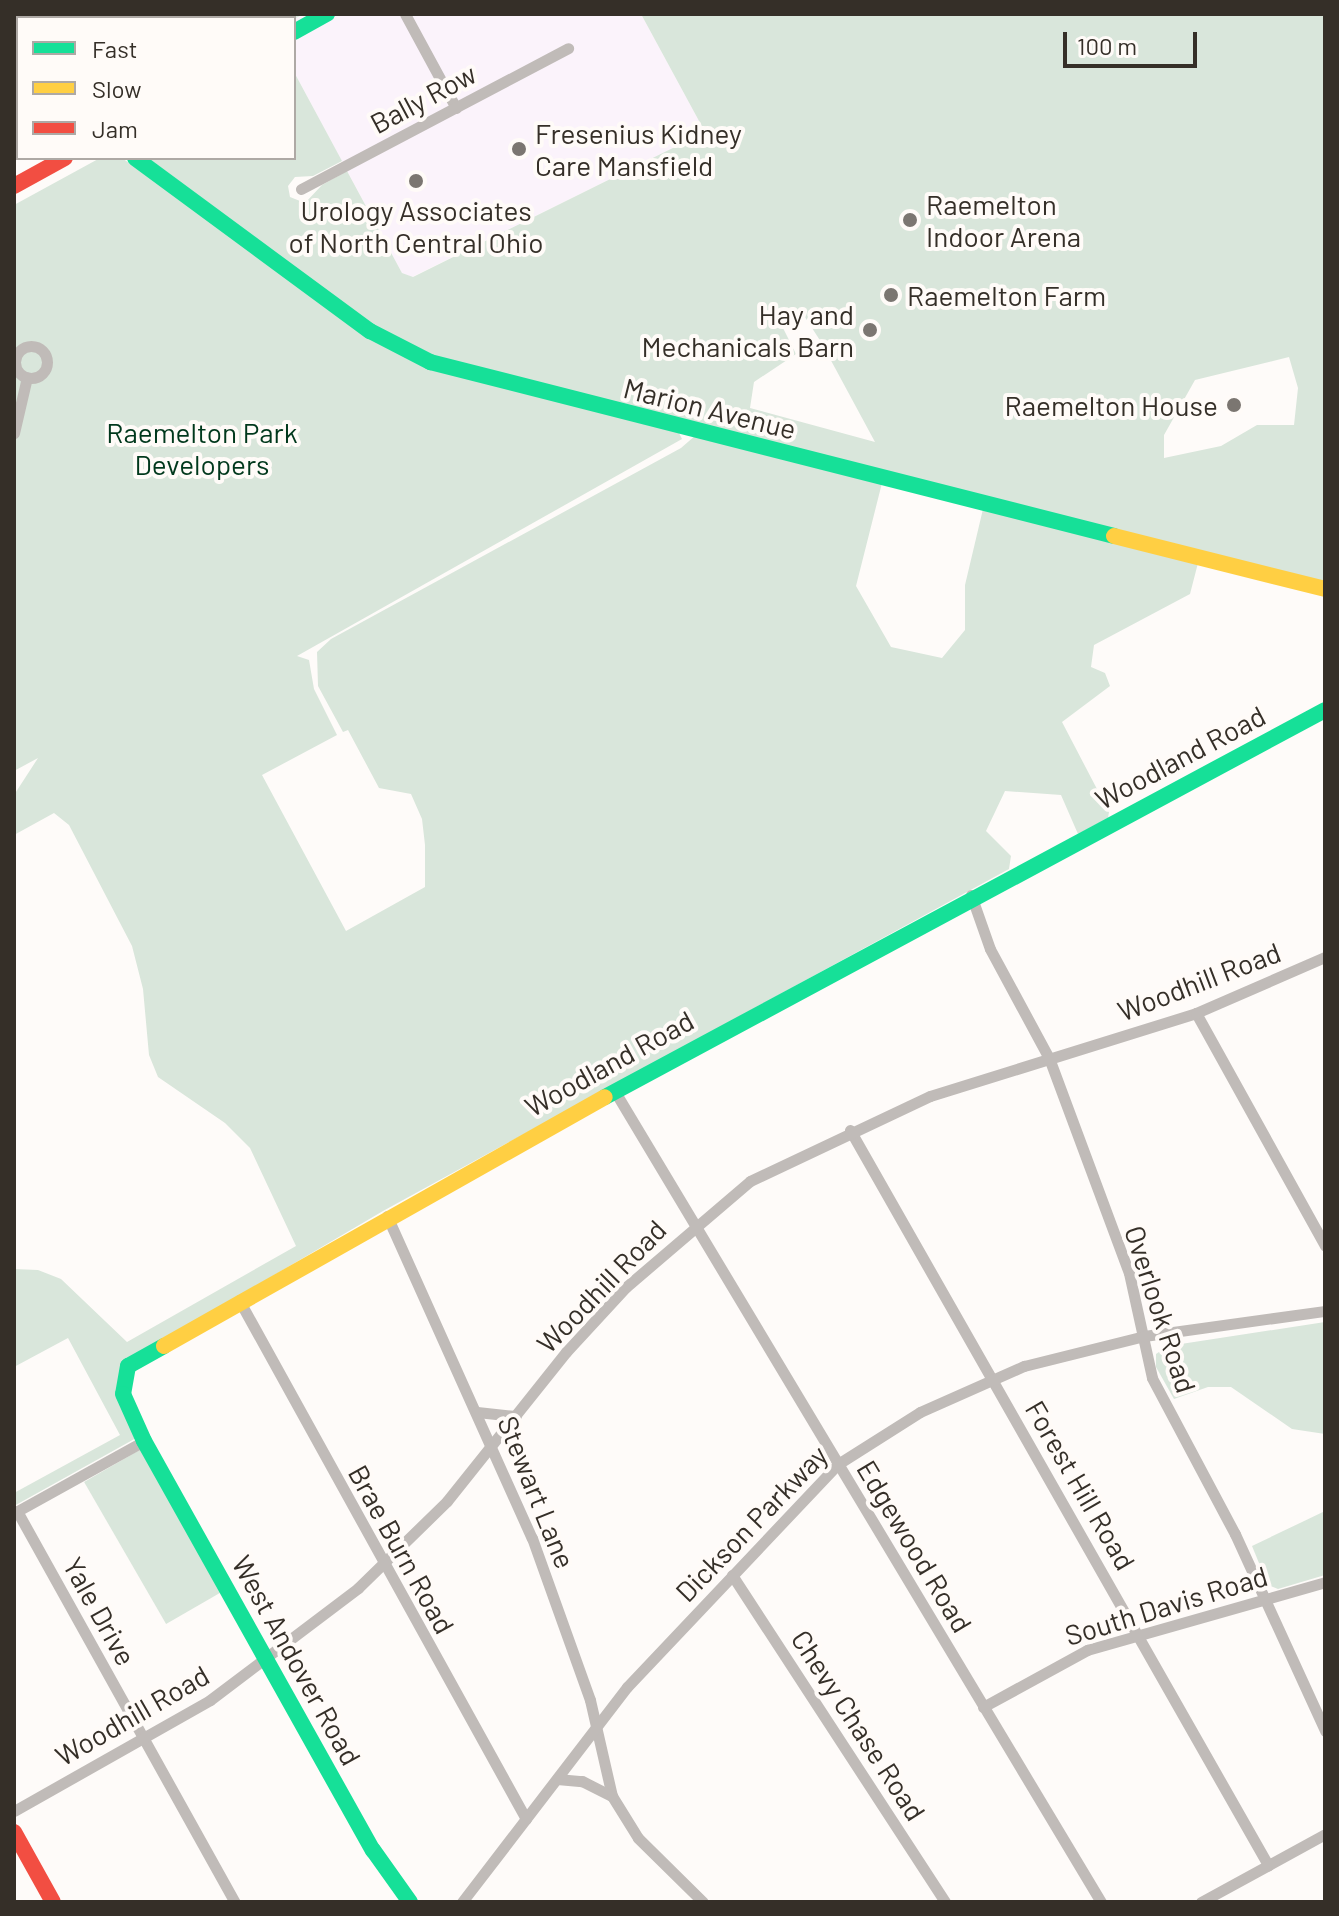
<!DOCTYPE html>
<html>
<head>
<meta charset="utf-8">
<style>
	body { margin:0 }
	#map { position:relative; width:1339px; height:1916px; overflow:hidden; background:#fefbf9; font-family:Barlow,sans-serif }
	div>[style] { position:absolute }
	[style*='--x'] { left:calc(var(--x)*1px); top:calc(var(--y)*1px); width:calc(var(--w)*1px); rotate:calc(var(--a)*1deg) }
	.commercial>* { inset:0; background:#fbf3fb }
	.green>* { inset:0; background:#d9e6db; transform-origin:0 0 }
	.street>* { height:11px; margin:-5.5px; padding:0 5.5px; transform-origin:5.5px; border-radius:5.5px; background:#c0bbb8 }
	.street>.ring { margin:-5.5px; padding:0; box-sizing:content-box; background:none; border:11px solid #c0bbb8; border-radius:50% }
	.fast>* { height:16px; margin:-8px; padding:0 8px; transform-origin:8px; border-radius:8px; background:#16e098 }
	.slow>* { height:16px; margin:-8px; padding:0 8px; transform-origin:8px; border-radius:8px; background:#ffcf43 }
	.jam>* { height:16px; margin:-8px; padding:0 8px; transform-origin:8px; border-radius:8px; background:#f24e42 }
	.dots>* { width:22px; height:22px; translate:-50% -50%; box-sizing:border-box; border:4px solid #fffbf8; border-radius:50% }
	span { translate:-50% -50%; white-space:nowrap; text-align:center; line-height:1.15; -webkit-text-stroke:8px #fffbf8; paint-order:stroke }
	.street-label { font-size:28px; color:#352f28 }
	.poi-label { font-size:28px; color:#352f28 }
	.left { translate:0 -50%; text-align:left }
	.right { translate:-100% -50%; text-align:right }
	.park-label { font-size:28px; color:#00381c }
	.frame { position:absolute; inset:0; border:16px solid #352f28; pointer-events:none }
	.legend { position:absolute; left:16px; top:16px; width:280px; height:144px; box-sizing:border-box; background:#fffbf8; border:2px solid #aea9a5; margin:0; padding:10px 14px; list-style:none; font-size:24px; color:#352f28 }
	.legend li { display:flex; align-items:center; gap:16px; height:40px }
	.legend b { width:40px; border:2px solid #aea9a5 }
	.scale { position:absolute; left:1063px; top:32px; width:134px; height:36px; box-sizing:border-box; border:4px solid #352f28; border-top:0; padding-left:10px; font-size:24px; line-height:28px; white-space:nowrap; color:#352f28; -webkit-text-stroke:6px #fffbf8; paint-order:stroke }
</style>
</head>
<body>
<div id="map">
	<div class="commercial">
		<i style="clip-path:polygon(304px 14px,641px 14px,705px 132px,412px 277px,402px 273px,294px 72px,294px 19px)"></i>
	</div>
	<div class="green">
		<i style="clip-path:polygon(82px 14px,304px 14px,294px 19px)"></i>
		<i style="clip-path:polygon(evenodd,641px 14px,1325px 14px,1325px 584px,460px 366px,395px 341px,148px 158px,294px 158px,294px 72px,342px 161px,313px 176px,295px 177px,288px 186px,290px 197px,305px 203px,322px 185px,347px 171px,402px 273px,413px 277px,705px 132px,641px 14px,803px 314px,821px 342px,875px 442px,750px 408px,754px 382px,796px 354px,782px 326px,803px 314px,641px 14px,1289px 357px,1298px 388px,1294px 425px,1257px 425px,1221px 446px,1164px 458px,1164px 435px,1195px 380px,1289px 357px)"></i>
		<i style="clip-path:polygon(100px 158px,122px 158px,375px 340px,678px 431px,682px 439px,297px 656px,309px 660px,314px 689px,337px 735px,262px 775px,346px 931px,425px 887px,425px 845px,422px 819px,411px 794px,379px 788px,348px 730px,343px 732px,318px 686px,317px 652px,331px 639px,681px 448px,696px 435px,882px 483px,856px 586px,891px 647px,942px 658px,965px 630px,965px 585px,983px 509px,1198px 563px,1190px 594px,1094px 645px,1091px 667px,1105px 673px,1110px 686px,1062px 722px,1109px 812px,1108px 818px,1078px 834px,1061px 795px,1005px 791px,986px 831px,1011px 856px,1009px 869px,383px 1211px,123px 1364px,117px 1388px,138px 1437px,14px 1506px,14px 1493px,120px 1435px,68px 1338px,14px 1367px,14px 1269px,38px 1270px,61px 1279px,127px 1342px,296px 1246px,250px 1148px,225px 1123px,158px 1077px,149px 1055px,143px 989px,132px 946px,69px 825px,54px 813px,14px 835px,14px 795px,38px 758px,14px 771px,14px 205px)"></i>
		<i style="clip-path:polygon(1325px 1322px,1325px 1434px,1292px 1429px,1231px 1387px,1208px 1387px,1174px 1399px,1156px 1367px,1156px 1354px,1168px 1346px)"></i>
		<i style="left:143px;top:1448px;width:164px;height:68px;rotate:60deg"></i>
		<i style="clip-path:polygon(1325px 1511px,1325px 1575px,1278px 1589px,1268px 1585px,1252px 1546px)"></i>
	</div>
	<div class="street">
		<i style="--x:405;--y:14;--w:107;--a:61.5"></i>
		<i style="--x:301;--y:189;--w:302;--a:-27.8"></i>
		<i class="ring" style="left:15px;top:346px;width:21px;height:21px"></i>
		<i style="--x:14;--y:433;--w:57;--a:-76.9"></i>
		<i style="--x:971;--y:895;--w:57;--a:70.6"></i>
		<i style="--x:990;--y:949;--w:124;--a:61.6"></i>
		<i style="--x:1049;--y:1058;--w:229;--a:69.6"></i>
		<i style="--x:1129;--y:1273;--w:107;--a:77.6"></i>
		<i style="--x:1152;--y:1378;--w:177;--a:62"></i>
		<i style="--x:1235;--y:1534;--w:217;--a:65.4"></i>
		<i style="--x:1196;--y:1013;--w:266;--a:61"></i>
		<i style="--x:614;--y:1090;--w:947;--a:59.05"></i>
		<i style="--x:850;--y:1130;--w:846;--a:60.37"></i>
		<i style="--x:387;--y:1216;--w:353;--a:65.8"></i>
		<i style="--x:532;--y:1538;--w:172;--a:70.3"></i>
		<i style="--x:590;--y:1700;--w:98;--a:77.1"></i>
		<i style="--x:239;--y:1300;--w:593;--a:61.06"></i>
		<i style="--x:477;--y:1412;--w:39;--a:6"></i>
		<i style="--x:17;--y:1511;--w:448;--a:60.9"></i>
		<i style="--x:14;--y:1513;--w:149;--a:-29"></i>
		<i style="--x:732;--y:1575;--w:390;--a:56.9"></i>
		<i style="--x:983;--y:1707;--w:119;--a:-28.7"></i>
		<i style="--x:1087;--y:1650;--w:248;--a:-15.9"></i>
		<i style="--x:557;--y:1779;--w:25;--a:5"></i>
		<i style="--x:582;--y:1781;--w:34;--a:27"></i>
		<i style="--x:612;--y:1796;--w:49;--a:58.2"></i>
		<i style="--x:638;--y:1838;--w:91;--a:44.6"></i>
		<i style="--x:14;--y:1811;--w:225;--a:-29.5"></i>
		<i style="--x:210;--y:1700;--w:186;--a:-37.1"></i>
		<i style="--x:358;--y:1588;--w:124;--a:-44.3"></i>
		<i style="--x:447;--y:1501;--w:191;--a:-51.4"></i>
		<i style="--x:566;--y:1352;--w:88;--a:-47.3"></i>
		<i style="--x:626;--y:1287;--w:163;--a:-40.5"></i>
		<i style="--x:750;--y:1181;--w:199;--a:-25.3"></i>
		<i style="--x:930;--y:1096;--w:279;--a:-17.3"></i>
		<i style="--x:1196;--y:1013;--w:141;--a:-23.5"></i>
		<i style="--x:462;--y:1902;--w:271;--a:-52.5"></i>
		<i style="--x:627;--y:1687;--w:307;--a:-46.6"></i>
		<i style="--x:838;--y:1464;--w:97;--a:-32.4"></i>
		<i style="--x:920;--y:1412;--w:114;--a:-23.9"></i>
		<i style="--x:1024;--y:1366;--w:124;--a:-14"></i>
		<i style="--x:1144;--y:1336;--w:183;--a:-7.9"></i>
		<i style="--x:1201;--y:1902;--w:141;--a:-28.7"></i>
	</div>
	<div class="fast">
		<i style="--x:294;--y:32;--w:38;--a:-29"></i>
		<i style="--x:14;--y:52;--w:6;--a:45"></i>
		<i style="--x:135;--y:158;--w:292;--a:36.4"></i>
		<i style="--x:370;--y:331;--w:68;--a:27.3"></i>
		<i style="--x:430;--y:362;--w:706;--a:14.27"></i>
		<i style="--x:605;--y:1097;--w:817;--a:-28.26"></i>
		<i style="--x:164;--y:1346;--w:41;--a:150.9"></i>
		<i style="--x:128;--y:1366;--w:28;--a:100"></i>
		<i style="--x:123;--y:1394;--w:51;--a:65.9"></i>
		<i style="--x:144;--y:1441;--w:469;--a:60.8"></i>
		<i style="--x:373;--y:1850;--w:64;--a:54.6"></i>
	</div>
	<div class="slow">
		<i style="--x:1114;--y:536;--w:218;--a:14.1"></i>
		<i style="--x:164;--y:1346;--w:506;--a:-29.45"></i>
	</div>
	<div class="jam">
		<i style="--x:14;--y:186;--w:58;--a:-28.8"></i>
		<i style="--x:14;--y:1832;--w:80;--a:60.9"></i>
	</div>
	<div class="dots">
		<i style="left:519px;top:149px;background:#7b7671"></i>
		<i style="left:416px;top:181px;background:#7b7671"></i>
		<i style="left:910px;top:220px;background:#7b7671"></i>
		<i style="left:891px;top:295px;background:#7b7671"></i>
		<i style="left:870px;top:330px;background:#7b7671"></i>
		<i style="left:1234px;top:405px;background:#7b7671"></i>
	</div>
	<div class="street-label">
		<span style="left:423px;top:98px;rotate:-28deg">Bally Row</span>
		<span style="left:710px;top:408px;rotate:14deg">Marion Avenue</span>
		<span style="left:1180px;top:757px;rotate:-28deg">Woodland Road</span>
		<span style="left:1199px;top:981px;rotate:-21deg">Woodhill Road</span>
		<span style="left:609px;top:1063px;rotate:-29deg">Woodland Road</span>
		<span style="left:601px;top:1286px;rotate:-46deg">Woodhill Road</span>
		<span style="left:1161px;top:1309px;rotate:72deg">Overlook Road</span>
		<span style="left:1081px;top:1485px;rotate:60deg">Forest Hill Road</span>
		<span style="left:537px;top:1492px;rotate:68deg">Stewart Lane</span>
		<span style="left:751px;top:1523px;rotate:-46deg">Dickson Parkway</span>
		<span style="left:915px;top:1546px;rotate:59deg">Edgewood Road</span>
		<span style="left:402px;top:1549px;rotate:61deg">Brae Burn Road</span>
		<span style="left:1166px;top:1605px;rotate:-17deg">South Davis Road</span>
		<span style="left:100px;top:1611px;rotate:61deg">Yale Drive</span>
		<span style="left:297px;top:1660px;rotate:61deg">West Andover Road</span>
		<span style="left:132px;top:1715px;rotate:-30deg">Woodhill Road</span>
		<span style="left:859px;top:1725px;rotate:57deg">Chevy Chase Road</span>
	</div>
	<div class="poi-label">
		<span class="left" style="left:535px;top:149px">Fresenius Kidney<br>Care Mansfield</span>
		<span class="left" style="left:926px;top:220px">Raemelton<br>Indoor Arena</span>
		<span style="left:416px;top:226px">Urology Associates<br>of North Central Ohio</span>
		<span class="left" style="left:907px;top:295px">Raemelton Farm</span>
		<span class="right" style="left:854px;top:330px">Hay and<br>Mechanicals Barn</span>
		<span class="right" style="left:1218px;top:405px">Raemelton House</span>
	</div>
	<div class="park-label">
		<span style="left:202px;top:448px">Raemelton Park<br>Developers</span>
	</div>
	<div class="frame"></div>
	<ul class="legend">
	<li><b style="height:10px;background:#16e098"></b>Fast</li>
	<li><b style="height:10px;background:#ffcf43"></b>Slow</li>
	<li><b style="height:10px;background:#f24e42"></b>Jam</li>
	</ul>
	<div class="scale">100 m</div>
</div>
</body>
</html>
